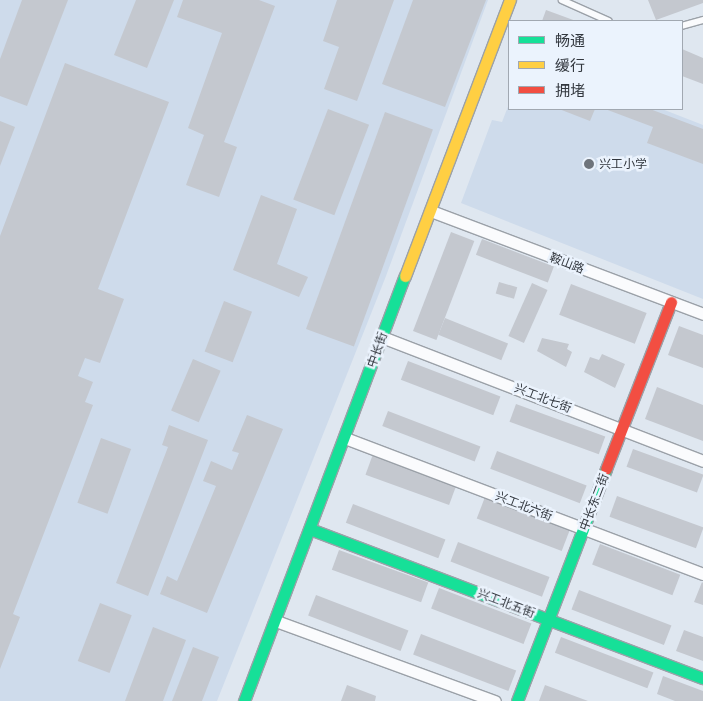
<!DOCTYPE html>
<meta charset="utf-8">
<style>
body{margin:0}
#map{position:relative;width:703px;height:701px;overflow:hidden;background:#dfe7f0;font-family:Lato,"Noto Sans SC",sans-serif}
div>[style]{position:absolute}
.built>*{inset:0;background:#cedbeb}
.building>*{inset:0;background:#c4c8cf;transform-origin:0 0}
.roads{filter:drop-shadow(1px 0 #9ba1a8) drop-shadow(-1px 0 #9ba1a8) drop-shadow(0 1px #9ba1a8) drop-shadow(0 -1px #9ba1a8)}
.lane>*{height:5.5px;margin:-2.75px;padding:0 2.75px;transform-origin:2.75px;border-radius:2.75px;background:#fafbfd}
.street>*{height:11px;margin:-5.5px;padding:0 5.5px;transform-origin:5.5px;border-radius:5.5px;background:#fafbfd}
.fast>*{height:11px;margin:-5.5px;padding:0 5.5px;transform-origin:5.5px;border-radius:5.5px;background:#16e098}
.slow>*{height:11px;margin:-5.5px;padding:0 5.5px;transform-origin:5.5px;border-radius:5.5px;background:#ffcf43}
.jam>*{height:11px;margin:-5.5px;padding:0 5.5px;transform-origin:5.5px;border-radius:5.5px;background:#f24e42}
.dots>*{width:14px;height:14px;translate:-50% -50%;box-sizing:border-box;border:2px solid #ebf3fd;border-radius:50%}
span{translate:-50% -50%;white-space:nowrap;text-align:center;line-height:1.15;-webkit-text-stroke:5px #ebf3fd;paint-order:stroke}
.poi-label{font-size:12px;color:#32373e}
.left{translate:0 -50%;text-align:left}
.street-label{font-size:12px;color:#32373e}
.legend{position:absolute;left:508px;top:20px;width:175px;height:90px;box-sizing:border-box;background:#ebf3fd;border:1px solid #a1a8b1;margin:0;padding:6px 9px;list-style:none;font-size:15px;color:#32373e}
.legend li{display:flex;align-items:center;gap:10px;height:25px}
.legend b{width:25px;border:1px solid #a1a8b1}
</style>
<div id="map">
<div class="built">
<div style="clip-path:polygon(0 0,488px 0,386px 276px,217px 701px,0 701px)"></div>
<div style="clip-path:polygon(509px 104px,509px 109px,662px 109px,703px 125px,703px 299px,461px 203px,492px 120px,502px 122px)"></div>
</div>
<div class="building">
<div style="clip-path:polygon(22px 0,68px 0,27px 106px,0 96px,0 59px)"></div>
<div style="clip-path:polygon(136px 0,174px 0,147px 68px,114px 55px)"></div>
<div style="clip-path:polygon(183px 0,259px 0,275px 6px,224px 142px,237px 147px,219px 197px,186px 185px,204px 135px,188px 128px,222px 33px,177px 17px)"></div>
<div style="clip-path:polygon(337px 0,394px 0,357px 101px,324px 89px,339px 47px,323px 41px)"></div>
<div style="clip-path:polygon(413px 0,486px 0,445px 107px,382px 84px)"></div>
<div style="clip-path:polygon(648px 0,703px 0,703px 3px,656px 20px)"></div>
<div style="clip-path:polygon(546px 10px,576px 21px,542px 21px)"></div>
<div style="clip-path:polygon(682px 49px,703px 58px,703px 84px,682px 76px)"></div>
<div style="clip-path:polygon(65px 63px,169px 102px,98px 289px,124px 299px,100px 363px,85px 358px,78px 376px,93px 382px,85px 402px,93px 405px,13px 614px,20px 617px,0 669px,0 236px)"></div>
<div style="left:328px;top:109px;width:44px;height:97px;rotate:21deg"></div>
<div style="clip-path:polygon(559px 109px,595px 109px,590px 121px)"></div>
<div style="clip-path:polygon(605px 109px,650px 109px,703px 129px,703px 164px,647px 143px,653px 127px)"></div>
<div style="left:385px;top:112px;width:51px;height:231px;rotate:20deg"></div>
<div style="clip-path:polygon(0 121px,15px 127px,0 166px)"></div>
<div style="clip-path:polygon(261px 195px,297px 209px,277px 264px,308px 277px,299px 297px,233px 270px)"></div>
<div style="left:451px;top:232px;width:25px;height:106px;rotate:21deg"></div>
<div style="left:482px;top:239px;width:77px;height:17px;rotate:21deg"></div>
<div style="left:499px;top:282px;width:19px;height:12px;rotate:16deg"></div>
<div style="left:532px;top:283px;width:17px;height:58px;rotate:24deg"></div>
<div style="left:571px;top:284px;width:81px;height:33px;rotate:21deg"></div>
<div style="left:224px;top:301px;width:30px;height:54px;rotate:21deg"></div>
<div style="left:445px;top:318px;width:68px;height:18px;rotate:22deg"></div>
<div style="clip-path:polygon(679px 326px,703px 335px,703px 368px,668px 355px)"></div>
<div style="clip-path:polygon(542px 338px,569px 344px,567px 349px,572px 352px,566px 367px,537px 351px)"></div>
<div style="clip-path:polygon(602px 354px,625px 364px,615px 388px,584px 372px,590px 357px,599px 360px)"></div>
<div style="left:193px;top:359px;width:30px;height:56px;rotate:23deg"></div>
<div style="left:408px;top:361px;width:99px;height:20px;rotate:21deg"></div>
<div style="clip-path:polygon(657px 387px,703px 405px,703px 441px,645px 419px)"></div>
<div style="left:516px;top:404px;width:95px;height:19px;rotate:20deg"></div>
<div style="left:388px;top:411px;width:99px;height:16px;rotate:21deg"></div>
<div style="clip-path:polygon(247px 415px,283px 429px,207px 613px,160px 594px,167px 576px,177px 581px,216px 486px,203px 481px,211px 461px,232px 470px,239px 453px,232px 451px)"></div>
<div style="clip-path:polygon(169px 425px,208px 440px,148px 596px,116px 583px,168px 447px,162px 445px)"></div>
<div style="left:101px;top:438px;width:32px;height:69px;rotate:20deg"></div>
<div style="left:633px;top:449px;width:75px;height:19px;rotate:20deg"></div>
<div style="left:497px;top:451px;width:96px;height:19px;rotate:21deg"></div>
<div style="left:373px;top:454px;width:89px;height:22px;rotate:20deg"></div>
<div style="left:617px;top:496px;width:92px;height:22px;rotate:20deg"></div>
<div style="left:485px;top:497px;width:91px;height:23px;rotate:21deg"></div>
<div style="left:353px;top:504px;width:99px;height:20px;rotate:21deg"></div>
<div style="left:458px;top:542px;width:98px;height:21px;rotate:21deg"></div>
<div style="left:600px;top:544px;width:86px;height:22px;rotate:21deg"></div>
<div style="left:339px;top:550px;width:95px;height:21px;rotate:20deg"></div>
<div style="clip-path:polygon(702px 582px,703px 583px,703px 605px,694px 602px)"></div>
<div style="left:439px;top:588px;width:99px;height:22px;rotate:21deg"></div>
<div style="left:579px;top:590px;width:99px;height:21px;rotate:21deg"></div>
<div style="left:316px;top:595px;width:99px;height:22px;rotate:21deg"></div>
<div style="left:100px;top:603px;width:34px;height:62px;rotate:21deg"></div>
<div style="clip-path:polygon(153px 627px,186px 640px,163px 701px,125px 701px)"></div>
<div style="clip-path:polygon(684px 630px,703px 637px,703px 661px,676px 651px)"></div>
<div style="left:421px;top:634px;width:102px;height:22px;rotate:21deg"></div>
<div style="left:561px;top:637px;width:99px;height:17px;rotate:21deg"></div>
<div style="clip-path:polygon(193px 647px,219px 657px,202px 701px,172px 701px)"></div>
<div style="clip-path:polygon(663px 676px,703px 691px,703px 701px,675px 701px,657px 694px)"></div>
<div style="clip-path:polygon(347px 685px,376px 696px,375px 701px,341px 701px)"></div>
<div style="clip-path:polygon(545px 685px,588px 701px,539px 701px)"></div>
</div>
<div class="roads">
<div class="lane">
<div style="left:562px;top:0;width:51px;rotate:24.1deg"></div>
<div style="left:682px;top:26px;width:22px;rotate:-16deg"></div>
</div>
<div class="street">
<div style="left:431px;top:211px;width:291px;rotate:20.7deg"></div>
<div style="left:382px;top:337px;width:344px;rotate:21.1deg"></div>
<div style="left:345px;top:438px;width:383px;rotate:20.8deg"></div>
<div style="left:276px;top:621px;width:233px;rotate:20.1deg"></div>
</div>
<div class="fast">
<div style="left:310px;top:529px;width:420px;rotate:20.8deg"></div>
<div style="left:244px;top:701px;width:454px;rotate:-69.3deg"></div>
<div style="left:517px;top:701px;width:248px;rotate:-69deg"></div>
</div>
<div class="slow">
<div style="left:405px;top:276px;width:295px;rotate:-69.2deg"></div>
</div>
<div class="jam">
<div style="left:606px;top:469px;width:179px;rotate:-68.7deg"></div>
</div>
</div>
<div class="dots">
<div style="left:589px;top:164px;background:#6f757c"></div>
</div>
<div class="poi-label">
<span class="left" style="left:599px;top:164px">兴工小学</span>
</div>
<div class="street-label">
<span style="left:567px;top:263px;rotate:21deg">鞍山路</span>
<span style="left:377px;top:350px;rotate:-70deg">中长街</span>
<span style="left:543px;top:398px;rotate:21deg">兴工北七街</span>
<span style="left:594px;top:502px;rotate:-69deg">中长东二街</span>
<span style="left:524px;top:506px;rotate:21deg">兴工北六街</span>
<span style="left:506px;top:603px;rotate:21deg">兴工北五街</span>
</div>
<ul class="legend">
<li><b style="height:6px;background:#16e098"></b>畅通</li>
<li><b style="height:6px;background:#ffcf43"></b>缓行</li>
<li><b style="height:6px;background:#f24e42"></b>拥堵</li>
</ul>
</div>
